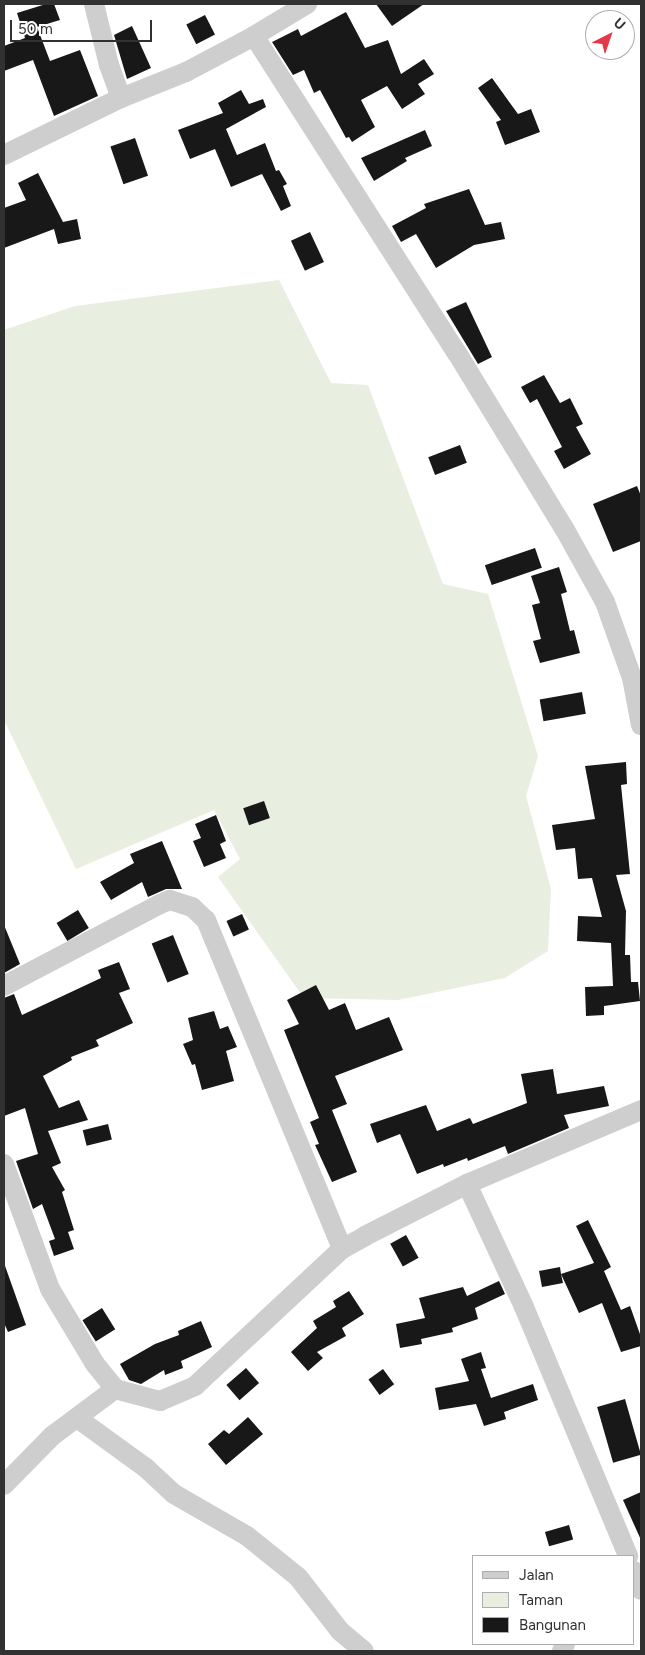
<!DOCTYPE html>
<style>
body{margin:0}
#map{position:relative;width:645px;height:1655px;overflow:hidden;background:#fff;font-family:Figtree,sans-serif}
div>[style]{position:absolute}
.green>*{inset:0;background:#e8eee0}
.building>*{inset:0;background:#181818;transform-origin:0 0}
.minor>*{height:20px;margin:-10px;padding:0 10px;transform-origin:10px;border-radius:10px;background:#cecece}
span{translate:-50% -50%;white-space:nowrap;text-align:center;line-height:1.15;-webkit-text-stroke:5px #fff;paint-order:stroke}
.frame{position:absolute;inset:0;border:5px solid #313131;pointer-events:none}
.legend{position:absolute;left:472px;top:1555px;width:162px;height:90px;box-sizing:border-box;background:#fff;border:1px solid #adadad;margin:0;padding:6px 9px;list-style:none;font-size:15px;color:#313131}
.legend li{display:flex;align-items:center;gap:10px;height:25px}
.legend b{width:25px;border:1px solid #adadad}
.north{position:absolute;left:585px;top:10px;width:50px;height:50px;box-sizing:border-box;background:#fff;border:1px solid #adadad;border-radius:50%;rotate:41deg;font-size:14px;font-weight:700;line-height:20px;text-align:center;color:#313131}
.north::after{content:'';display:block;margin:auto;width:18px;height:22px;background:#e33948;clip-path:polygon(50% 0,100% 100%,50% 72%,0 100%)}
.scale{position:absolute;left:10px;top:20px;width:142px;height:22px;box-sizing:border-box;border:2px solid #313131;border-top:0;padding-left:6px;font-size:15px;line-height:18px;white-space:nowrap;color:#313131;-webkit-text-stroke:4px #fff;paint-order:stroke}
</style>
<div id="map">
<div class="green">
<div style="clip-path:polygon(279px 280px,331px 383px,368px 385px,443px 584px,488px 594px,538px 756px,526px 796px,551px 889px,548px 951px,505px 978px,398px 1000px,304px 998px,218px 877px,240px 859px,214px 810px,76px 869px,4px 720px,4px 330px,75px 306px)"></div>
</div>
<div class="building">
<div style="clip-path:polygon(46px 4px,54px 4px,60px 20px,37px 27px,50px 61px,80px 50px,98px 96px,54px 116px,33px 60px,4px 71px,4px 46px,25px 38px,17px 13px)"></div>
<div style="clip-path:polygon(376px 4px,424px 4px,392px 26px)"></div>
<div style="clip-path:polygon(346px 12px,365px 48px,388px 40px,401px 74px,424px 59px,434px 74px,418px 84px,425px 94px,402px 109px,387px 86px,361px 100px,375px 127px,352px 142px,349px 137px,346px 138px,320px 90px,314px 93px,304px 70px,293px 75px,272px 42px,298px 29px,301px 36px)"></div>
<div style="left:205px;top:15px;width:22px;height:21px;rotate:63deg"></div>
<div style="clip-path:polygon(132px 26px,151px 68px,127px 79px,114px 35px)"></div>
<div style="clip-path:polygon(492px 78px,518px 114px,531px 109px,540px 132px,505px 145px,496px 122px,501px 120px,478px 88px)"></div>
<div style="clip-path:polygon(241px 90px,249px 104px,263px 99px,266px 107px,226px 129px,237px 155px,265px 143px,276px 171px,279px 170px,287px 184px,283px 186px,291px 206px,281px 211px,262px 174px,231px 187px,215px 149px,190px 159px,178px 130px,223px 113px,218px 103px)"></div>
<div style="clip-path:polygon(425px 130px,432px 146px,405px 158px,407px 161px,374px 181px,361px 158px)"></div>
<div style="left:135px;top:138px;width:40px;height:26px;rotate:71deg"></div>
<div style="clip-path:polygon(38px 173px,63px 222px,77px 219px,81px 239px,58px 244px,54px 229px,4px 248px,4px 208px,26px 200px,18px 183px)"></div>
<div style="clip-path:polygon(469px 189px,485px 225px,501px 222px,505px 239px,474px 245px,436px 268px,416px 234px,401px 242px,392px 226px,426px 208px,424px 204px)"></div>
<div style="left:310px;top:232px;width:33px;height:21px;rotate:65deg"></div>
<div style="clip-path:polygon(466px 302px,492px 357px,478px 364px,446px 311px)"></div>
<div style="clip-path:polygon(544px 375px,560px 403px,570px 398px,583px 424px,576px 427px,591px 454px,564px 469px,554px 451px,562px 447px,537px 399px,530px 403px,521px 387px)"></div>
<div style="left:460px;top:445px;width:19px;height:34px;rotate:69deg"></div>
<div style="clip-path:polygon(637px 486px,641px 496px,641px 541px,613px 552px,593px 504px)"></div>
<div style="left:535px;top:548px;width:21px;height:53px;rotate:71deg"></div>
<div style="clip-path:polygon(559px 567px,567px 592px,561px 594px,570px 631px,574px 630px,580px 653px,540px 663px,533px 641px,541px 639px,532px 605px,540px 603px,531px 576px)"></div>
<div style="left:582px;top:692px;width:22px;height:43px;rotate:80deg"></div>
<div style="clip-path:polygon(626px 762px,627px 784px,621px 785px,630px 874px,616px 875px,626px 911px,625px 955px,630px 955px,631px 982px,638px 982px,640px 1001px,604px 1006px,604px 1015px,586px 1016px,585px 987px,613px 986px,611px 943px,577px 941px,578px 916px,602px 917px,592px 878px,578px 879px,575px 848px,556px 850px,552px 825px,595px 819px,585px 766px)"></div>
<div style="left:264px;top:801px;width:18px;height:22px;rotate:71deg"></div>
<div style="clip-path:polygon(216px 815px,226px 841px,220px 844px,226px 858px,204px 867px,193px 841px,201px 838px,195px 824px)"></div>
<div style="clip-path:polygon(162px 841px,182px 889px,166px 889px,148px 897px,142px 882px,111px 900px,100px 882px,134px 863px,130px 854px)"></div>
<div style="left:78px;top:910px;width:21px;height:25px;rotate:59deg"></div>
<div style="left:242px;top:914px;width:17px;height:17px;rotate:66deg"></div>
<div style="clip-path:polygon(4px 925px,20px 964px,4px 973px)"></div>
<div style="left:173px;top:935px;width:42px;height:23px;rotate:68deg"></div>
<div style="clip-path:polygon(119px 962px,130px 989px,119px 993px,133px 1023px,96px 1040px,99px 1046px,71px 1057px,72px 1060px,43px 1076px,59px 1108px,79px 1100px,88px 1120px,48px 1131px,61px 1163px,52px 1167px,65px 1190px,62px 1192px,74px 1230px,68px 1232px,74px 1249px,54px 1256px,49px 1241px,55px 1239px,42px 1204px,33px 1209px,16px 1161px,38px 1154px,25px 1108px,4px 1116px,4px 998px,14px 994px,22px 1015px,101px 978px,98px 970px)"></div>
<div style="clip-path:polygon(316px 985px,329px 1010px,345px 1003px,356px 1030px,389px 1017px,403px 1050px,335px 1076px,347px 1104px,332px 1110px,357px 1172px,332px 1182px,315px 1145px,319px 1144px,310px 1122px,319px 1118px,284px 1030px,299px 1024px,287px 1000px)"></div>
<div style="clip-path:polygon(214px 1011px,220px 1029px,228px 1026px,237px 1047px,226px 1051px,234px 1081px,202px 1090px,195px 1064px,192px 1065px,183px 1044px,193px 1040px,188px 1018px)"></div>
<div style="clip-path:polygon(553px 1069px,557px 1094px,604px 1086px,609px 1106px,564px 1115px,569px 1128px,508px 1154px,505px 1146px,468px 1161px,467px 1158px,444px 1167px,443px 1164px,417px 1174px,400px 1134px,377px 1143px,370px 1124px,426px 1105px,437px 1131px,470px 1118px,473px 1124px,527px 1103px,521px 1074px)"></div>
<div style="left:108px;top:1124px;width:16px;height:26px;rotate:76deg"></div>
<div style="clip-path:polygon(588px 1220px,611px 1267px,604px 1271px,621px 1310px,630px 1306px,641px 1337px,641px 1346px,621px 1352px,602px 1303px,579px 1313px,561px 1274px,563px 1283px,542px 1287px,539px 1271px,560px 1267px,561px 1274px,594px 1263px,576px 1226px)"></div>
<div style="left:406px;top:1235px;width:26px;height:18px;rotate:61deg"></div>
<div style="clip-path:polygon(4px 1263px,26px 1325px,8px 1332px,4px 1323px)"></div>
<div style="clip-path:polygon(499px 1281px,505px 1294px,475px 1308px,478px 1319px,452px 1328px,453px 1332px,421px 1339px,422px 1344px,400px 1348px,396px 1324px,425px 1318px,419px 1298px,463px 1287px,467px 1296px)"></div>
<div style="clip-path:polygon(349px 1291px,364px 1314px,342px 1328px,346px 1336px,317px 1352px,323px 1358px,308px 1371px,291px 1352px,317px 1328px,313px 1321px,336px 1307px,333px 1301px)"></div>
<div style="left:102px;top:1308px;width:25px;height:23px;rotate:58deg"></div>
<div style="clip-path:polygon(201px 1321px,212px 1347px,181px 1361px,183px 1368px,165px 1375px,164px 1370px,141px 1384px,129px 1380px,120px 1364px,155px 1344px,179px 1335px,178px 1331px)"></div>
<div style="clip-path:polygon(481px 1352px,486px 1368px,481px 1369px,491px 1398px,533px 1384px,538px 1400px,504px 1412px,506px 1419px,484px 1426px,476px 1404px,439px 1410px,435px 1388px,469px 1381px,461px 1359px)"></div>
<div style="left:246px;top:1368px;width:20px;height:26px;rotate:49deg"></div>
<div style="left:383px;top:1369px;width:19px;height:18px;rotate:54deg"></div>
<div style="left:625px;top:1399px;width:58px;height:29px;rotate:74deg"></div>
<div style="clip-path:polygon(248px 1417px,263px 1434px,226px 1465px,208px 1444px,224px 1430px,229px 1434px)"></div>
<div style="clip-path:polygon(641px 1492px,641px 1540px,623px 1500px)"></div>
<div style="left:569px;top:1525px;width:15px;height:25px;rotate:74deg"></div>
</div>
<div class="minor">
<div style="left:94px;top:4px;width:63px;rotate:76.2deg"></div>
<div style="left:109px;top:65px;width:35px;rotate:70deg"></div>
<div style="left:254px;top:36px;width:376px;rotate:57.4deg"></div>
<div style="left:457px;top:353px;width:205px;rotate:58.6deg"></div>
<div style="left:564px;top:528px;width:85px;rotate:61deg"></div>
<div style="left:605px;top:602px;width:81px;rotate:70.4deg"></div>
<div style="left:632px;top:678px;width:48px;rotate:79.2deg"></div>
<div style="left:4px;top:155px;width:130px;rotate:-26deg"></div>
<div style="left:121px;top:98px;width:70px;rotate:-21.8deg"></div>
<div style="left:186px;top:72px;width:77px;rotate:-27.9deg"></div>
<div style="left:254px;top:36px;width:62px;rotate:-31.1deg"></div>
<div style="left:4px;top:986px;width:176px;rotate:-27.7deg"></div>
<div style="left:160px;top:904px;width:11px;rotate:-22deg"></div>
<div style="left:170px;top:900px;width:23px;rotate:18deg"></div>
<div style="left:192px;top:907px;width:19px;rotate:43deg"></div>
<div style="left:206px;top:920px;width:356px;rotate:67.5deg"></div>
<div style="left:4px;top:1164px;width:133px;rotate:69.8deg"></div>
<div style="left:50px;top:1289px;width:87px;rotate:59deg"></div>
<div style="left:95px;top:1364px;width:32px;rotate:51deg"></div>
<div style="left:467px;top:1184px;width:136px;rotate:65.1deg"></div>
<div style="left:524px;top:1307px;width:270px;rotate:67.3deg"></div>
<div style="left:77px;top:1418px;width:85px;rotate:35.9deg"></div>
<div style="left:146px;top:1468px;width:38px;rotate:43deg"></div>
<div style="left:174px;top:1494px;width:84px;rotate:29.9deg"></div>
<div style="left:247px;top:1536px;width:65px;rotate:38.8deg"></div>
<div style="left:298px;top:1577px;width:68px;rotate:52.1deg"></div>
<div style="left:340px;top:1631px;width:31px;rotate:40deg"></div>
<div style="left:4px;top:1485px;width:69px;rotate:-45.6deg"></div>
<div style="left:52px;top:1436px;width:79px;rotate:-36.7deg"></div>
<div style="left:115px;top:1389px;width:47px;rotate:14.9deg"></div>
<div style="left:160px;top:1401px;width:38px;rotate:-23deg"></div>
<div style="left:195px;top:1386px;width:201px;rotate:-43deg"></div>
<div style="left:342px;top:1249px;width:26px;rotate:-29deg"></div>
<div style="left:365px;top:1236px;width:114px;rotate:-27deg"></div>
<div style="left:467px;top:1184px;width:189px;rotate:-23deg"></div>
<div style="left:634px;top:1571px;width:20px;rotate:70deg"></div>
<div style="left:562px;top:1651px;width:8px;rotate:-67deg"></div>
</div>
<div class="frame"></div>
<ul class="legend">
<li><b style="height:6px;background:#cecece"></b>Jalan</li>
<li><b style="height:14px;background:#e8eee0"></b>Taman</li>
<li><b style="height:14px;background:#181818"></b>Bangunan</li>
</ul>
<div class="north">U</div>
<div class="scale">50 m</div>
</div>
